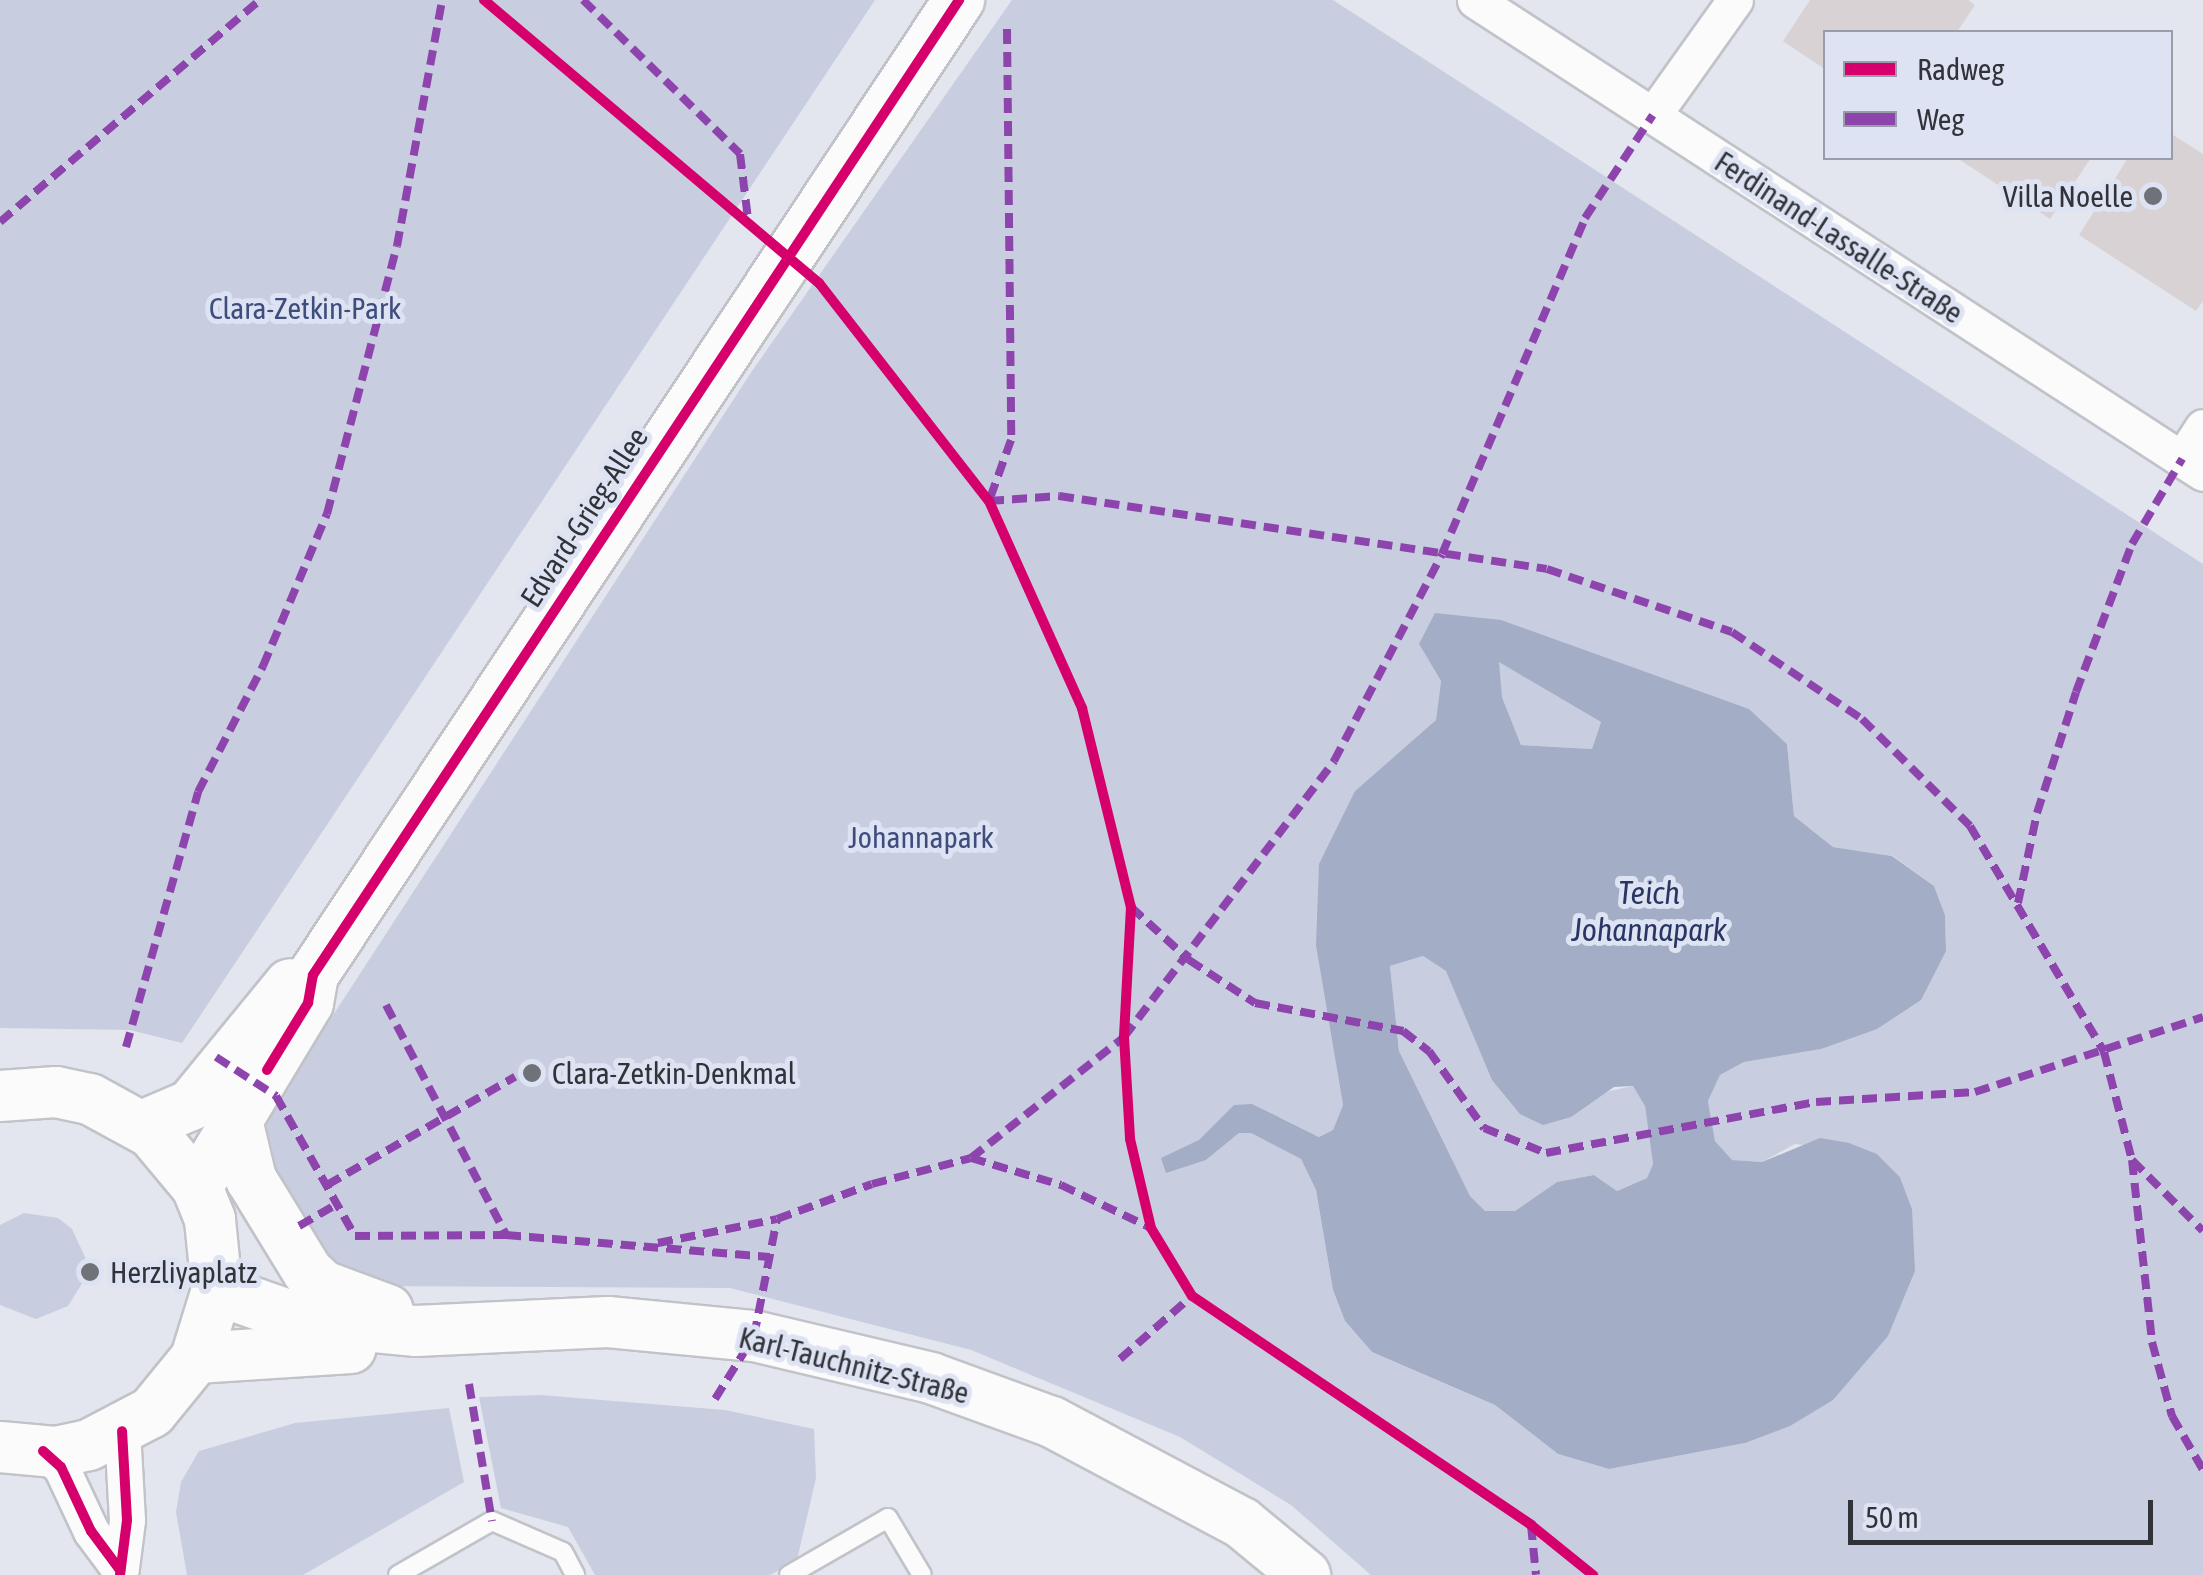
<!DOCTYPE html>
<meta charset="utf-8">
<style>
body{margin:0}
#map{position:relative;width:2203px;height:1575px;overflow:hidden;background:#e3e6ee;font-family:"Asap Condensed",sans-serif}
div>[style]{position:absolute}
.green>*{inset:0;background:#c8cee0}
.water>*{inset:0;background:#a3adc6}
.building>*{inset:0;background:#d9d2d4}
.roads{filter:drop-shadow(2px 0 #c1c3c9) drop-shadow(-2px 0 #c1c3c9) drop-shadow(0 2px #c1c3c9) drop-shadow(0 -2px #c1c3c9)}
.lane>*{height:18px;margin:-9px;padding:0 9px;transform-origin:9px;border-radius:9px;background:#fbfbfc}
.street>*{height:35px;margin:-17.5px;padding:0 17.5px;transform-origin:17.5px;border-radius:17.5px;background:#fbfbfc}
.secondary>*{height:50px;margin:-25px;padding:0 25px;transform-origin:25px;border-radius:25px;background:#fbfbfc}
.quiet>*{height:8px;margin-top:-4px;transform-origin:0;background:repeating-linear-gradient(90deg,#8e44ad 0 15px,transparent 0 23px)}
.cycleway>*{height:10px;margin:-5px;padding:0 5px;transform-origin:5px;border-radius:5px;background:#d6006c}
.dots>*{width:28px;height:28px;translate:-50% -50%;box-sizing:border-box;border:5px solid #dee3f3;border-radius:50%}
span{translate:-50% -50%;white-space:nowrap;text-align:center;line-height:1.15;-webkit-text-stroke:10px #dee3f3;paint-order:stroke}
.poi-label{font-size:30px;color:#313339}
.right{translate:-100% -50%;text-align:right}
.left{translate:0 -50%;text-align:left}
.street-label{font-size:30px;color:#313339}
.park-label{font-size:30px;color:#3f4d7d}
.water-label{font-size:32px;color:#293664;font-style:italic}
.legend{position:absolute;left:1823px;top:30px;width:350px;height:130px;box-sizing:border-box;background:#dee3f3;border:2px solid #999da9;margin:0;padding:12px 18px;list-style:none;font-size:30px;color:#313339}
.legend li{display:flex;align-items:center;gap:20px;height:50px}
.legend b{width:50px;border:2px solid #999da9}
.scale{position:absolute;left:1848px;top:1500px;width:305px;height:45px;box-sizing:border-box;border:5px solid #313339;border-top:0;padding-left:12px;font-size:30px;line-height:35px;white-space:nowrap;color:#313339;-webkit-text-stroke:8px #dee3f3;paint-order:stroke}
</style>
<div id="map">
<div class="green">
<div style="clip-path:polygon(0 0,875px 0,182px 1043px,130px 1030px,0 1028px)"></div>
<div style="clip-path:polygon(evenodd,1012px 0,1333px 0,2203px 564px,2203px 1575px,1371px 1575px,1291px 1505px,1180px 1437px,971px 1350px,730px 1288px,378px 1286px,346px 1276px,316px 1248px,269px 1169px,267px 1124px,287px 1086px,752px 371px,1012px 0,1419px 644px,1749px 709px,1787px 744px,1794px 816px,1833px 847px,1893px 856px,1934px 886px,1945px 915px,1946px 951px,1821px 1049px,1744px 1062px,1720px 1075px,1708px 1101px,1715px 1141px,1731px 1160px,1762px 1162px,1795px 1144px,1877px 1154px,1900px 1177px,1912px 1209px,1745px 1443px,1609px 1469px,1558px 1454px,1495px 1405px,1372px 1352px,1345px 1321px,1333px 1290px,1316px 1190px,1301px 1159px,1251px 1133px,1239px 1133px,1206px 1160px,1162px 1158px,1279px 1117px,1319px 1137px,1333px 1130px,1343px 1105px,1316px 946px,1355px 791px,1436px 720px,1441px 681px,1419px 644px)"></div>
<div style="clip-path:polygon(1498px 661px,1601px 722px,1592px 749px,1521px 745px,1502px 697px)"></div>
<div style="clip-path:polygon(1423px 956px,1446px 971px,1461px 1002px,1571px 1117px,1600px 1093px,1633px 1086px,1645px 1105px,1653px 1164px,1647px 1178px,1617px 1191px,1594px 1175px,1557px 1182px,1515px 1211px,1485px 1212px,1470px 1196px,1399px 1051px,1390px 966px)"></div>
<div style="clip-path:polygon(24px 1213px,58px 1218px,72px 1229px,86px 1259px,86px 1277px,68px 1306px,36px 1319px,0 1305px,0 1225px)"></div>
<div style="clip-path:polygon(540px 1395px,725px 1410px,814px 1429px,816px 1478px,797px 1560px,770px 1575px,595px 1575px,568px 1527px,501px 1508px,479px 1397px)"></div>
<div style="clip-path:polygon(449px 1408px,464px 1482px,303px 1575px,187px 1575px,176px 1512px,181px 1482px,199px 1451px,295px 1423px)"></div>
</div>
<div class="water">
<div style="clip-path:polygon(evenodd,1435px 613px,1501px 620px,1749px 709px,1787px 744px,1794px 816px,1833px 847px,1892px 856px,1934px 886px,1945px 915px,1946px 951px,1921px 1000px,1877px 1029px,1821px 1049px,1744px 1062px,1720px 1075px,1708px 1101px,1715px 1141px,1732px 1160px,1762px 1162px,1820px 1138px,1849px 1143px,1877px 1154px,1900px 1177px,1912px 1209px,1915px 1271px,1888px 1336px,1833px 1400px,1790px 1426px,1745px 1443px,1609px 1469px,1558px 1454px,1495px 1405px,1372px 1352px,1345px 1321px,1333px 1290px,1316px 1190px,1301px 1159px,1251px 1133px,1239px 1133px,1206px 1160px,1166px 1173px,1161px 1158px,1199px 1140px,1234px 1105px,1252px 1104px,1319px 1137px,1333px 1130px,1343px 1105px,1316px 946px,1319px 864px,1355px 791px,1436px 720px,1441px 681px,1419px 644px,1435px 613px,1499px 662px,1601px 722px,1592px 749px,1521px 745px,1502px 697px,1499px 662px,1435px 613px,1423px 956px,1446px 971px,1492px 1080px,1520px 1114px,1543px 1125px,1571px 1117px,1614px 1087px,1633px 1086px,1645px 1106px,1653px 1164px,1647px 1178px,1617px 1191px,1594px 1175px,1557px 1182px,1515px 1211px,1485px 1211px,1470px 1196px,1399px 1051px,1390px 966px,1423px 956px)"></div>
</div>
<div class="building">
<div style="clip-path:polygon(1810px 0,1968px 0,1975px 5px,1957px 32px,1826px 32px,1826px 70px,1783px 41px)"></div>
<div style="clip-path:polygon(2170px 133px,2203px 154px,2203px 301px,2196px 311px,2079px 235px,2128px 158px,2170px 158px)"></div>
<div style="clip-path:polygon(1957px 158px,2091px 158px,2050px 219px)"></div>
</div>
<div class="roads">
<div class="lane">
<div style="left:398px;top:1575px;width:108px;rotate:-29.9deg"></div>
<div style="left:492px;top:1521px;width:77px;rotate:23.6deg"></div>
<div style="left:563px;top:1552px;width:26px;rotate:62deg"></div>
<div style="left:789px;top:1575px;width:114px;rotate:-29.9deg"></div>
<div style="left:888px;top:1518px;width:66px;rotate:59.2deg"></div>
</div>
<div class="street">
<div style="left:1475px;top:0;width:868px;rotate:33.01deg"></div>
<div style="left:1653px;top:115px;width:141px;rotate:-54.5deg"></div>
<div style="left:2182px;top:459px;width:38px;rotate:-57deg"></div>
<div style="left:43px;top:1451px;width:24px;rotate:42deg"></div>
<div style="left:61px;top:1467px;width:71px;rotate:64.9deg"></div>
<div style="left:91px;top:1531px;width:49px;rotate:53.4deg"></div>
<div style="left:120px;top:1575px;width:55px;rotate:-82.7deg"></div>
<div style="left:127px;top:1520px;width:89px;rotate:-93.2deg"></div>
</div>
<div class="secondary">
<div style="left:0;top:1096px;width:56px;rotate:-4.1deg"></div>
<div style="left:56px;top:1092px;width:35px;rotate:12deg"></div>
<div style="left:90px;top:1099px;width:71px;rotate:28.7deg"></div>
<div style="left:152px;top:1133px;width:70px;rotate:50.2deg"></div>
<div style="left:197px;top:1187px;width:35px;rotate:68deg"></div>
<div style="left:210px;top:1220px;width:70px;rotate:84.3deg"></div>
<div style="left:217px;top:1290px;width:71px;rotate:107.2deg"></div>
<div style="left:196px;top:1358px;width:70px;rotate:129.2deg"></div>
<div style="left:152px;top:1412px;width:71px;rotate:152.4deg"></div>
<div style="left:89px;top:1445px;width:35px;rotate:168deg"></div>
<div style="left:55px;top:1452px;width:55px;rotate:-174.8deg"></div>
<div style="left:237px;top:1120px;width:61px;rotate:76.7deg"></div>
<div style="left:251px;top:1179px;width:109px;rotate:58.5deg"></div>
<div style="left:308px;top:1272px;width:21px;rotate:43deg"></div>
<div style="left:323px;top:1286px;width:69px;rotate:20.3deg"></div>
<div style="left:142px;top:1126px;width:53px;rotate:-23.2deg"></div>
<div style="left:191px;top:1105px;width:156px;rotate:-50.7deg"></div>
<div style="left:197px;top:1187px;width:215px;rotate:-58.9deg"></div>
<div style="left:308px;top:1003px;width:28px;rotate:-80deg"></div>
<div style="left:313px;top:975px;width:1170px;rotate:-56.47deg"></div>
<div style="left:217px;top:1290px;width:90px;rotate:19.4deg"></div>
<div style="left:302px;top:1320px;width:115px;rotate:5.5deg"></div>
<div style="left:416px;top:1331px;width:192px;rotate:-2.7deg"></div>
<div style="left:608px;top:1322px;width:147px;rotate:5.5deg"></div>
<div style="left:754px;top:1336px;width:182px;rotate:13.3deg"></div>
<div style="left:931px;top:1378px;width:129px;rotate:20deg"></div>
<div style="left:1052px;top:1422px;width:215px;rotate:28deg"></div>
<div style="left:1242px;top:1523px;width:82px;rotate:39.5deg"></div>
<div style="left:196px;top:1358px;width:155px;rotate:-3.7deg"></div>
</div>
</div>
<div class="quiet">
<div style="left:583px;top:0;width:220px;rotate:44.4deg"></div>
<div style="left:740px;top:154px;width:65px;rotate:83deg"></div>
<div style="left:1007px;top:29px;width:411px;rotate:89.4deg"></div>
<div style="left:1011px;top:440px;width:65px;rotate:109.8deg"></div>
<div style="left:989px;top:501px;width:70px;rotate:-4.1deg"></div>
<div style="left:1059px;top:496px;width:493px;rotate:8.5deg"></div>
<div style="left:1547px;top:569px;width:195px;rotate:18.8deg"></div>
<div style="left:1732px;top:632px;width:156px;rotate:33.8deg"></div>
<div style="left:1862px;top:719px;width:152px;rotate:44.7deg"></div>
<div style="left:1970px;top:826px;width:263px;rotate:59.3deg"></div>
<div style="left:2104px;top:1052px;width:112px;rotate:75.5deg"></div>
<div style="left:2132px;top:1160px;width:100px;rotate:45deg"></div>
<div style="left:0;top:222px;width:342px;rotate:-40.5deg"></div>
<div style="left:2018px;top:903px;width:92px;rotate:-78.1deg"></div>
<div style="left:2037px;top:813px;width:127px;rotate:-72.1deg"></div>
<div style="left:2076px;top:692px;width:158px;rotate:-69.3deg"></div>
<div style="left:2132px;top:544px;width:99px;rotate:-59.5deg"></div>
<div style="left:1131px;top:907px;width:79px;rotate:42.4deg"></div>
<div style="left:1189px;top:960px;width:79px;rotate:33.1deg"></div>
<div style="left:1255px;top:1003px;width:151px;rotate:10.7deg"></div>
<div style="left:1403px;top:1031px;width:33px;rotate:38deg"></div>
<div style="left:1429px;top:1051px;width:95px;rotate:54.5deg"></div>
<div style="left:1484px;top:1128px;width:67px;rotate:22deg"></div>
<div style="left:1546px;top:1153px;width:275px;rotate:-10.7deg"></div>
<div style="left:1816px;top:1102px;width:159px;rotate:-3.6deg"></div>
<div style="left:1975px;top:1092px;width:240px;rotate:-18.2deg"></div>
<div style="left:386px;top:1005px;width:259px;rotate:62.4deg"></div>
<div style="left:126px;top:1047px;width:265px;rotate:-74.2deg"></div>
<div style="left:198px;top:792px;width:142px;rotate:-62.7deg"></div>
<div style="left:263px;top:666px;width:165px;rotate:-67.2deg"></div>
<div style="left:327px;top:514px;width:277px;rotate:-75.4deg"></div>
<div style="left:397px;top:246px;width:250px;rotate:-79.6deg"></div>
<div style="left:216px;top:1057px;width:72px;rotate:33deg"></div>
<div style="left:276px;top:1096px;width:161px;rotate:60.6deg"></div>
<div style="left:355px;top:1236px;width:151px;rotate:-0.4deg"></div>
<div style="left:506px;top:1235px;width:264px;rotate:4.8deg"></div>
<div style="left:971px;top:1158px;width:94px;rotate:16.7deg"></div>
<div style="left:1061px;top:1185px;width:100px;rotate:25.5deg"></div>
<div style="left:2132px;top:1160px;width:183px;rotate:83.7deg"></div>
<div style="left:2152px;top:1342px;width:77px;rotate:74.9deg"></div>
<div style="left:2172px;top:1416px;width:62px;rotate:60.1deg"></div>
<div style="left:327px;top:1185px;width:217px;rotate:-29.9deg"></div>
<div style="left:299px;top:1226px;width:44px;rotate:-30.1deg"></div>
<div style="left:658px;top:1243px;width:121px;rotate:-11.4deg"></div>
<div style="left:777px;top:1219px;width:101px;rotate:-20.2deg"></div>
<div style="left:872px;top:1184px;width:102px;rotate:-14.7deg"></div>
<div style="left:971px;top:1158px;width:195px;rotate:-38.3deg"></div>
<div style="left:1124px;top:1037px;width:347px;rotate:-52.7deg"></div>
<div style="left:1334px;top:761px;width:233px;rotate:-62.4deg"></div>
<div style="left:1442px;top:554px;width:365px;rotate:-66.9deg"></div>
<div style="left:1585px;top:218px;width:123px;rotate:-56.6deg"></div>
<div style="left:1120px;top:1359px;width:96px;rotate:-41.2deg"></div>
<div style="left:469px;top:1384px;width:139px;rotate:80.5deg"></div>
<div style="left:715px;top:1399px;width:74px;rotate:-58.2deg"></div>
<div style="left:754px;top:1336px;width:119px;rotate:-78.9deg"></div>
<div style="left:1531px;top:1525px;width:50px;rotate:84.3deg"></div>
</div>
<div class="cycleway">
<div style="left:484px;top:0;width:439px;rotate:40.2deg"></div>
<div style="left:819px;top:283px;width:276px;rotate:52.1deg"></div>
<div style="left:989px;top:501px;width:227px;rotate:65.8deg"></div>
<div style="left:1082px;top:708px;width:205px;rotate:76.2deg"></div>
<div style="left:1131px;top:907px;width:130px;rotate:93.1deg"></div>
<div style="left:1124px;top:1037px;width:102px;rotate:86.6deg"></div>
<div style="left:1130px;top:1139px;width:91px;rotate:76.7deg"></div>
<div style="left:1151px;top:1228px;width:79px;rotate:58.9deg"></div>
<div style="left:1192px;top:1296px;width:409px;rotate:34deg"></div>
<div style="left:1531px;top:1525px;width:80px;rotate:38.9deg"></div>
<div style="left:267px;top:1070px;width:79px;rotate:-58.5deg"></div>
<div style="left:308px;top:1003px;width:28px;rotate:-80deg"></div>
<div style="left:313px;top:975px;width:1170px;rotate:-56.47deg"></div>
<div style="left:43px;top:1451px;width:24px;rotate:42deg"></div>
<div style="left:61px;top:1467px;width:71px;rotate:64.9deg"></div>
<div style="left:91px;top:1531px;width:49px;rotate:53.4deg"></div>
<div style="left:120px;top:1575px;width:55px;rotate:-82.7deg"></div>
<div style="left:127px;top:1520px;width:89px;rotate:-93.2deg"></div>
</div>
<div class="dots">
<div style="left:2153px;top:196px;background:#6f7278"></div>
<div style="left:532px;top:1073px;background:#6f7278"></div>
<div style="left:90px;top:1272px;background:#6f7278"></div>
</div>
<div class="poi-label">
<span class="right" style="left:2133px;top:196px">Villa Noelle</span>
<span class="left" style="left:552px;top:1073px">Clara-Zetkin-Denkmal</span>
<span class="left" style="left:110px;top:1272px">Herzliyaplatz</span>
</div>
<div class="street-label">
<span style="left:1839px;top:237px;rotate:33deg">Ferdinand-Lassalle-Straße</span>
<span style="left:584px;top:517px;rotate:-57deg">Edvard-Grieg-Allee</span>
<span style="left:854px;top:1365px;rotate:14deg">Karl-Tauchnitz-Straße</span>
</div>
<div class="park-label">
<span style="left:305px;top:308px">Clara-Zetkin-Park</span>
<span style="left:921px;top:837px">Johannapark</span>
</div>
<div class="water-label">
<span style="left:1649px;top:912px">Teich<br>Johannapark</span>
</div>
<ul class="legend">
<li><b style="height:12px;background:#d6006c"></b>Radweg</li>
<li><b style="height:12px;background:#8e44ad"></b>Weg</li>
</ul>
<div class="scale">50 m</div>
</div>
